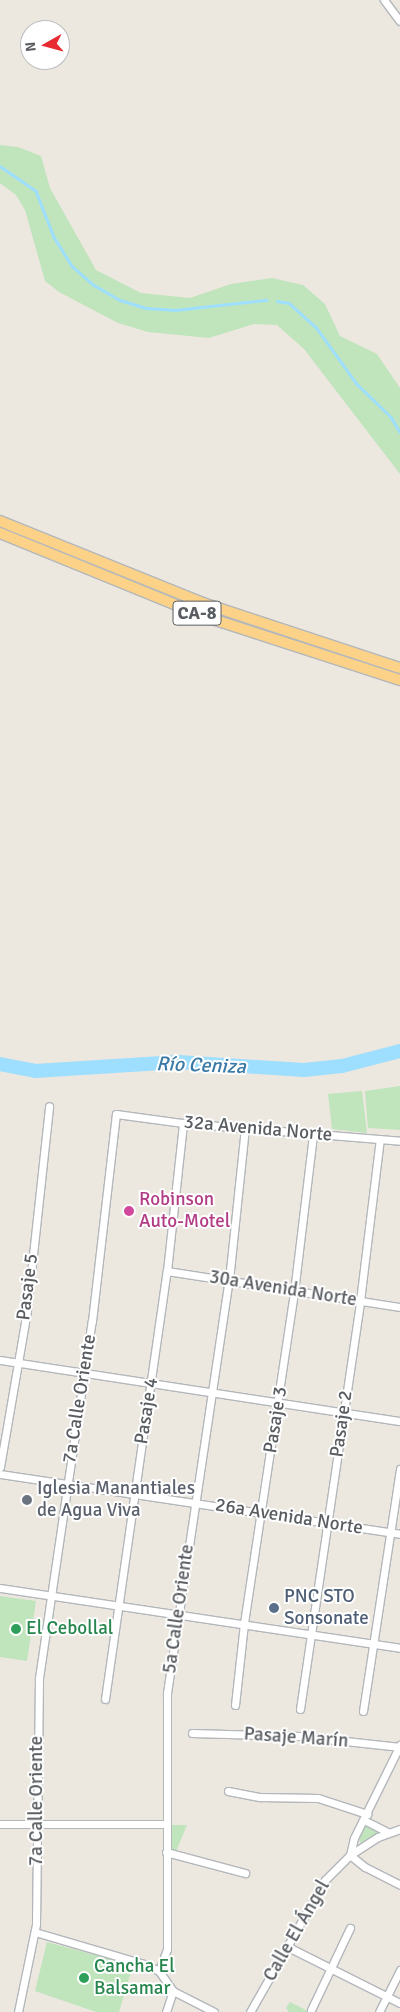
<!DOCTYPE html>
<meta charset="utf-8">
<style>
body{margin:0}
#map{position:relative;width:400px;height:2012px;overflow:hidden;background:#ece8e0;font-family:Signika,sans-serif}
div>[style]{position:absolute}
.green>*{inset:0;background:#c0e4bc}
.stream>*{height:2.5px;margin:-1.25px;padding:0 1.25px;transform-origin:1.25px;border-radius:1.25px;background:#9edefe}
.river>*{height:14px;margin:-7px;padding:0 7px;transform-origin:7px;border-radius:7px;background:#9edefe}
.roads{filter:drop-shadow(1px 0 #b3b7bb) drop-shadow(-1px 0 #b3b7bb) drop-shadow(0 1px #b3b7bb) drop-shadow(0 -1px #b3b7bb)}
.minor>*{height:7px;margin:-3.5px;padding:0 3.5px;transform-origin:3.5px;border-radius:3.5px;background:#fff}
.highway>*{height:10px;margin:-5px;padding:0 5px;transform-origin:5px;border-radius:5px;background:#fbd288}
.dots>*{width:14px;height:14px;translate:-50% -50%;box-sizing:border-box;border:2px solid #fff;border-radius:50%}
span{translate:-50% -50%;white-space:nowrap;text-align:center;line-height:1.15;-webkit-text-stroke:4px #fff;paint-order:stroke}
.shield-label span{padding:1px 4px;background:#fff;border:1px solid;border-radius:4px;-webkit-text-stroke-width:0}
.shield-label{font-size:18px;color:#595d61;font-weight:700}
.street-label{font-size:19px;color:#595d61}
.hotel-label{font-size:19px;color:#b23c85}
.left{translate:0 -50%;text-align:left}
.worship-label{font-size:19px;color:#5b616d}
.service-label{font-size:19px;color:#4e5e75}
.leisure-label{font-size:19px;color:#27864d}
.water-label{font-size:20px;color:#3b7aa6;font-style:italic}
.north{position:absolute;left:20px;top:20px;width:50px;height:50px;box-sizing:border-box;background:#fff;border:1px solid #bdbec0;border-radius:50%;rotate:263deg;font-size:14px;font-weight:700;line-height:20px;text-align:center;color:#595d61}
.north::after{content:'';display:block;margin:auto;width:18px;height:22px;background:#e62b31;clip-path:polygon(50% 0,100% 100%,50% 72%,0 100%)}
</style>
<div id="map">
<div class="green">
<div style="clip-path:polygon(0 145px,18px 147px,41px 156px,50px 188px,96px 270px,141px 293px,190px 298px,231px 284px,272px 278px,303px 285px,325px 304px,340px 336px,377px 354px,400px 388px,400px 474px,304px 349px,277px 325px,254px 324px,209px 338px,148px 332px,118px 323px,59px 292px,45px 281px,25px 210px,16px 195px,0 183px)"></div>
<div style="clip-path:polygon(400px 1086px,400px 1130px,368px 1128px,365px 1091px)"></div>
<div style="clip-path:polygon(362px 1091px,367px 1133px,332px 1129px,328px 1094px)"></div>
<div style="clip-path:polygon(0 1596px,36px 1601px,27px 1661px,0 1657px)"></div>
<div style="clip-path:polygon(366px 1823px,380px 1831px,361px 1843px,359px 1840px)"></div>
<div style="clip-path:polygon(166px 1825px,187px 1825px,175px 1854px,166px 1852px)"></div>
<div style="clip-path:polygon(47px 1942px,133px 1965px,119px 2012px,96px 2012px,35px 1991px)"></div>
<div style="clip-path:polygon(290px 2002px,310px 2012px,289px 2012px,286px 2008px)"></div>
</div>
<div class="stream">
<div style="left:0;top:166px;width:44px;rotate:34.8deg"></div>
<div style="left:36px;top:191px;width:49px;rotate:68.6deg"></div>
<div style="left:54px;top:237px;width:34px;rotate:58deg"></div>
<div style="left:72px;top:266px;width:29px;rotate:41deg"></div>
<div style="left:94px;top:285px;width:30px;rotate:30deg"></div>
<div style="left:120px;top:300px;width:27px;rotate:17deg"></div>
<div style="left:146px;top:308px;width:29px;rotate:4deg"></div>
<div style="left:175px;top:310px;width:92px;rotate:-6.3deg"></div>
<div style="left:277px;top:301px;width:12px;rotate:9deg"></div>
<div style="left:289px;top:303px;width:36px;rotate:42deg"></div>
<div style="left:316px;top:327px;width:70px;rotate:54.3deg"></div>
<div style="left:357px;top:384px;width:47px;rotate:44.1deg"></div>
<div style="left:391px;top:417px;width:17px;rotate:59deg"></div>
</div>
<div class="river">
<div style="left:0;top:1064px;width:36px;rotate:11deg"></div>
<div style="left:35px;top:1071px;width:143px;rotate:-3.6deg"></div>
<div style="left:178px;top:1062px;width:126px;rotate:3.6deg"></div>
<div style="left:304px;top:1070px;width:38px;rotate:-6deg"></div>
<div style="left:342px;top:1066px;width:60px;rotate:-14.5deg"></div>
</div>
<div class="roads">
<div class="minor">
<div style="left:384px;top:0;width:26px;rotate:53deg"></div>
<div style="left:167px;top:1271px;width:236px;rotate:8.8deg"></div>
<div style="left:0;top:1360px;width:405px;rotate:8.7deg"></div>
<div style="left:0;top:1467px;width:159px;rotate:-80.2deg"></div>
<div style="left:27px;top:1310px;width:205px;rotate:-83.8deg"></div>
<div style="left:0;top:1474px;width:404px;rotate:8.5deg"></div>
<div style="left:0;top:1588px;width:404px;rotate:8.5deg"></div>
<div style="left:105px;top:1699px;width:432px;rotate:-81.8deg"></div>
<div style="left:167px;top:1271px;width:149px;rotate:-83.8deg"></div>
<div style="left:235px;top:1705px;width:82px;rotate:-83.7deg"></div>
<div style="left:244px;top:1623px;width:335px;rotate:-81.4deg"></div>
<div style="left:294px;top:1292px;width:159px;rotate:-83.1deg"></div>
<div style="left:300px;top:1709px;width:412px;rotate:-81.6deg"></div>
<div style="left:360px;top:1301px;width:163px;rotate:-83deg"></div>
<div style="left:363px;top:1711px;width:245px;rotate:-81.3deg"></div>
<div style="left:192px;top:1733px;width:107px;rotate:1.6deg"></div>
<div style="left:299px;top:1736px;width:102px;rotate:6.2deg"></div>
<div style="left:228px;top:1791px;width:33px;rotate:11deg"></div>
<div style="left:260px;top:1797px;width:58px;rotate:1deg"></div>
<div style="left:318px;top:1798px;width:52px;rotate:18.1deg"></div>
<div style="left:364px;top:1820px;width:27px;rotate:27deg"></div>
<div style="left:0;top:1824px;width:166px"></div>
<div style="left:166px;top:1852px;width:82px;rotate:14.9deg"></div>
<div style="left:350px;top:1855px;width:17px;rotate:-77deg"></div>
<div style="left:354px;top:1838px;width:104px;rotate:-63.7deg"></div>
<div style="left:350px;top:1855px;width:19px;rotate:39deg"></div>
<div style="left:365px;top:1867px;width:39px;rotate:27deg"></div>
<div style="left:35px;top:1932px;width:114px;rotate:16.4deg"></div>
<div style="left:144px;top:1964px;width:17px;rotate:25deg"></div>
<div style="left:159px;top:1971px;width:24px;rotate:55deg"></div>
<div style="left:173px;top:1991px;width:46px;rotate:27.1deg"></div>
<div style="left:286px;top:1946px;width:127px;rotate:26.6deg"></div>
<div style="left:159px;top:1971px;width:23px;rotate:-70deg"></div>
<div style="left:167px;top:1949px;width:256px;rotate:-90deg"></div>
<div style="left:167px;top:1693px;width:418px;rotate:-81.5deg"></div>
<div style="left:229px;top:1280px;width:153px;rotate:-84deg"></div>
<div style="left:311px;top:2010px;width:91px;rotate:-64.6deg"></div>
<div style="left:18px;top:2012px;width:90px;rotate:-78.4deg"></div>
<div style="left:36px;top:1924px;width:246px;rotate:-89.3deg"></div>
<div style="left:39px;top:1678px;width:361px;rotate:-81.6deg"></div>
<div style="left:92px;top:1321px;width:208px;rotate:-83.4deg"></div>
<div style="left:116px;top:1114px;width:68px;rotate:7.7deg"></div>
<div style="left:183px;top:1123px;width:218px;rotate:4.7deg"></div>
<div style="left:166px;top:2012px;width:22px;rotate:-72deg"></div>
<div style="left:250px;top:2012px;width:152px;rotate:-60.4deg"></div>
<div style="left:325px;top:1880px;width:35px;rotate:-45deg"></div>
<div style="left:350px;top:1855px;width:33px;rotate:-33deg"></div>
<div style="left:378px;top:1837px;width:23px;rotate:-20deg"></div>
<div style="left:379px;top:2012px;width:47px;rotate:-63.4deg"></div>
</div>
<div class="highway">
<div style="left:0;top:521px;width:219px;rotate:22deg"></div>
<div style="left:203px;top:603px;width:207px;rotate:18.3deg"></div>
<div style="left:0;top:533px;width:219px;rotate:22.2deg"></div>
<div style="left:203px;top:616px;width:207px;rotate:18deg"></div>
</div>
</div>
<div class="dots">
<div style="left:129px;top:1211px;background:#d1479c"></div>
<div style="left:27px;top:1500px;background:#6b7280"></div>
<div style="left:274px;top:1608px;background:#5c6f8a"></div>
<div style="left:16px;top:1629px;background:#2e9e5b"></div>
<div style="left:84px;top:1978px;background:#2e9e5b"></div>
</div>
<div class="shield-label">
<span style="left:197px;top:613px">CA-8</span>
</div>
<div class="street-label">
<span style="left:258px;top:1129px;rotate:5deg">32a Avenida Norte</span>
<span style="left:28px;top:1287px;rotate:-83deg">Pasaje 5</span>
<span style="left:283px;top:1289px;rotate:9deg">30a Avenida Norte</span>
<span style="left:80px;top:1399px;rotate:-81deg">7a Calle Oriente</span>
<span style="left:147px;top:1411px;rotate:-81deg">Pasaje 4</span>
<span style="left:276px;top:1420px;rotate:-81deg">Pasaje 3</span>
<span style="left:342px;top:1424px;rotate:-82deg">Pasaje 2</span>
<span style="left:289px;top:1517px;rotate:9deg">26a Avenida Norte</span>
<span style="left:179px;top:1609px;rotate:-82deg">5a Calle Oriente</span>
<span style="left:296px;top:1738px;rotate:4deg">Pasaje Marín</span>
<span style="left:37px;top:1801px;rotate:-90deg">7a Calle Oriente</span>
<span style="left:297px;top:1931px;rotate:-60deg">Calle El Ángel</span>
</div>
<div class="hotel-label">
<span class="left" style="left:139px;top:1211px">Robinson<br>Auto-Motel</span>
</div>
<div class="worship-label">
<span class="left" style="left:37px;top:1500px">Iglesia Manantiales<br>de Agua Viva</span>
</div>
<div class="service-label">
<span class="left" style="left:284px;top:1608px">PNC STO<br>Sonsonate</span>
</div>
<div class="leisure-label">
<span class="left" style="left:26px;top:1629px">El Cebollal</span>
<span class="left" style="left:94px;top:1978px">Cancha El<br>Balsamar</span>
</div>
<div class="water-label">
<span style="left:201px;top:1065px;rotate:2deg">Río Ceniza</span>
</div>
<div class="north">N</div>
</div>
